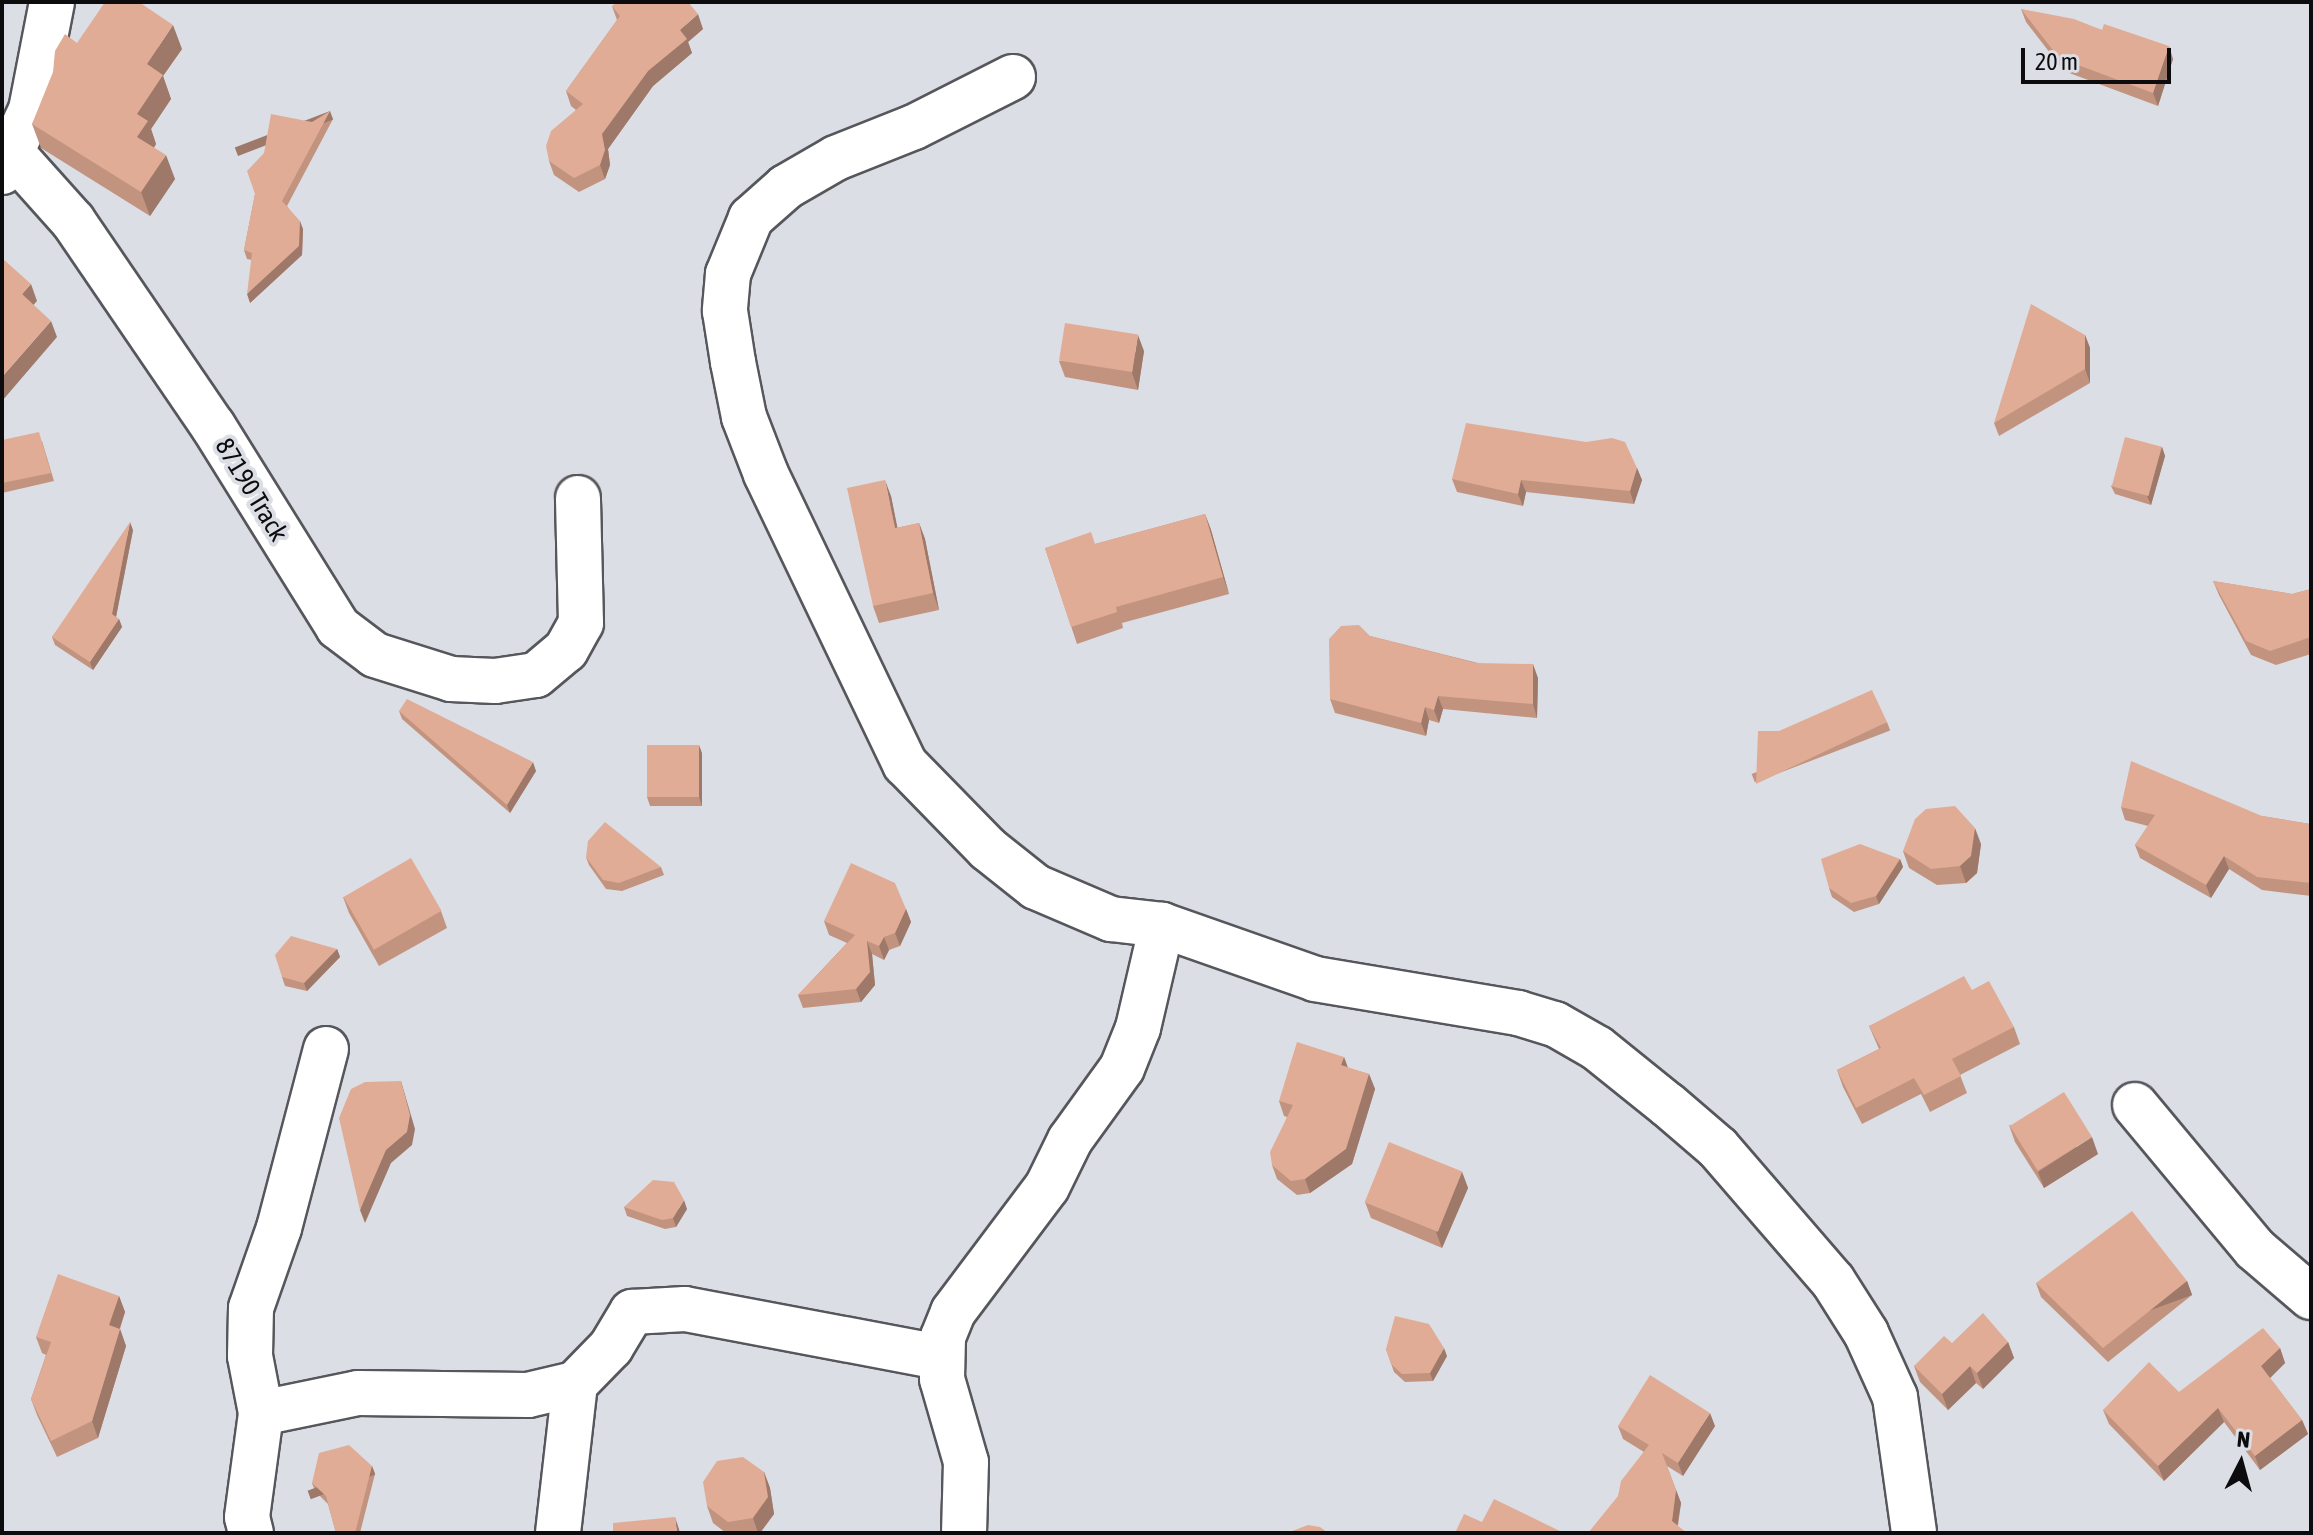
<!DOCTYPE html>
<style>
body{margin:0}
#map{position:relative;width:2313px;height:1535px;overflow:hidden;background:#dcdee5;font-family:"Asap Condensed",sans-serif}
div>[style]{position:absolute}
.roads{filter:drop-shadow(2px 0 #56575c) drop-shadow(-2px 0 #56575c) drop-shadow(0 2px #56575c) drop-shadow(0 -2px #56575c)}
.minor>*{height:44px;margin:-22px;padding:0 22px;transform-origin:22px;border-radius:22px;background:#fff}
.wall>*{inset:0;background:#c29480;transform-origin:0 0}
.shaded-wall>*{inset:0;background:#9e7868;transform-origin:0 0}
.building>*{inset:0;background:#e1ac95;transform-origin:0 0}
span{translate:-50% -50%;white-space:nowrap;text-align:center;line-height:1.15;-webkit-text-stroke:8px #dcdee5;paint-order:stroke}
.street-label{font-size:26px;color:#0c0c0e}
.frame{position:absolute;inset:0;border:4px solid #0c0c0e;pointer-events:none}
.north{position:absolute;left:2201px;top:1423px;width:80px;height:80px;-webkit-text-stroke:6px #dcdee5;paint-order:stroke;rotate:6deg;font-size:22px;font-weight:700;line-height:32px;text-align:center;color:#0c0c0e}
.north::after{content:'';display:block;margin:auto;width:28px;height:36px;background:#0c0c0e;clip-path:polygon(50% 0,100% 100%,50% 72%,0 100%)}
.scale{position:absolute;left:2021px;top:48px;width:150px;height:36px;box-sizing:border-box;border:4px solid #0c0c0e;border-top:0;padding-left:10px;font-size:24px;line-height:28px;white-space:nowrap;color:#0c0c0e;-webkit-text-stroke:6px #dcdee5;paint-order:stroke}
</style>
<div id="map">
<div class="roads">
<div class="minor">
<div style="left:1013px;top:77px;width:111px;rotate:153.2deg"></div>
<div style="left:914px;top:127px;width:84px;rotate:158.3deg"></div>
<div style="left:836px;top:158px;width:58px;rotate:149.9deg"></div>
<div style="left:786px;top:187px;width:47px;rotate:138.5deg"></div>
<div style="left:751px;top:218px;width:61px;rotate:112.3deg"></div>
<div style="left:728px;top:274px;width:37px;rotate:95deg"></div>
<div style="left:725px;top:311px;width:52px;rotate:81.1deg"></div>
<div style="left:733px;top:362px;width:56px;rotate:78.7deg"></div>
<div style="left:744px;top:417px;width:61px;rotate:68.9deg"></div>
<div style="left:766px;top:474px;width:322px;rotate:64.4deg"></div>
<div style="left:905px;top:764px;width:119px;rotate:45.7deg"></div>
<div style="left:988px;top:849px;width:61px;rotate:38.4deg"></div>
<div style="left:1036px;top:887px;width:82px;rotate:23.1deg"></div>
<div style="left:1111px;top:919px;width:51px;rotate:6.7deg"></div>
<div style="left:13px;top:154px;width:90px;rotate:48.2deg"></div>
<div style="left:73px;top:221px;width:248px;rotate:55.7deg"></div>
<div style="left:213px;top:426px;width:237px;rotate:58.1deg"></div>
<div style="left:338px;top:627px;width:46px;rotate:37.1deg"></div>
<div style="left:375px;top:655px;width:80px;rotate:17.5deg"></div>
<div style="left:451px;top:679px;width:44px;rotate:2.6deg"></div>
<div style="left:495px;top:681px;width:41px;rotate:-8.3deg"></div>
<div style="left:536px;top:675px;width:39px;rotate:-40deg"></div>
<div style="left:566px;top:650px;width:31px;rotate:-61deg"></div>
<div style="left:581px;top:623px;width:125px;rotate:-91.4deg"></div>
<div style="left:2px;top:172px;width:68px;rotate:-64.9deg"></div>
<div style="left:31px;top:110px;width:110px;rotate:-79deg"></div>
<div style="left:326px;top:1049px;width:185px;rotate:104.7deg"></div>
<div style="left:279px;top:1228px;width:85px;rotate:109.3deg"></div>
<div style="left:251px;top:1308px;width:48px;rotate:91.2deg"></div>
<div style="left:250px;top:1356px;width:58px;rotate:79.1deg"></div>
<div style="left:261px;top:1413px;width:99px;rotate:-11.7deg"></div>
<div style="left:358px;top:1393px;width:170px;rotate:0.7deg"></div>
<div style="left:528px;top:1395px;width:48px;rotate:-13.2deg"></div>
<div style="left:575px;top:1384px;width:52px;rotate:-45.8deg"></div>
<div style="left:611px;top:1347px;width:41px;rotate:-59deg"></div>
<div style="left:632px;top:1312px;width:53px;rotate:-3.2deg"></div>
<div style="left:685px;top:1309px;width:258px;rotate:10.7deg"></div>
<div style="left:2135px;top:1105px;width:187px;rotate:50.2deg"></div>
<div style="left:2255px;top:1249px;width:74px;rotate:40.6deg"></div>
<div style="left:251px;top:1533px;width:16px;rotate:-104deg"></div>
<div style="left:247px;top:1517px;width:105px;rotate:-82.3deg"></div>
<div style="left:558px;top:1533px;width:150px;rotate:-83.5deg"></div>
<div style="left:964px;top:1533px;width:71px;rotate:-88.4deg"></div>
<div style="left:966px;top:1462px;width:86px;rotate:-106.1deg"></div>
<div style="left:942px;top:1379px;width:42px;rotate:-88.6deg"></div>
<div style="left:943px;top:1337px;width:27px;rotate:-68deg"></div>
<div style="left:953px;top:1312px;width:156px;rotate:-53.1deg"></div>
<div style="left:1047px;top:1187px;width:52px;rotate:-63.9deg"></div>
<div style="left:1070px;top:1140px;width:89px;rotate:-54.2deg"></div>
<div style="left:1122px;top:1068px;width:43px;rotate:-68.2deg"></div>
<div style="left:1138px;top:1028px;width:106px;rotate:-76.9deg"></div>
<div style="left:1162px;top:925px;width:162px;rotate:19.4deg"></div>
<div style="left:1315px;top:979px;width:206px;rotate:9.5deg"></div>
<div style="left:1518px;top:1013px;width:39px;rotate:17deg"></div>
<div style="left:1555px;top:1024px;width:48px;rotate:29.7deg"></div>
<div style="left:1597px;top:1048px;width:91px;rotate:38.8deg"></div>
<div style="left:1668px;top:1105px;width:66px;rotate:40.7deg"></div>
<div style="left:1718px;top:1148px;width:176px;rotate:49.2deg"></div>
<div style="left:1833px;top:1281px;width:62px;rotate:57.6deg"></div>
<div style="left:1866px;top:1333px;width:70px;rotate:65.6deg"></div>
<div style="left:1895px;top:1397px;width:137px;rotate:82deg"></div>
</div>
</div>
<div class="wall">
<div style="clip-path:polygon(612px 6px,703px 29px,688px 42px,692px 53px,653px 86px,608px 149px,610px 165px,605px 179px,579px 192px,554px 175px,549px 161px,576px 110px,571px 106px,566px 91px,617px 20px)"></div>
<div style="clip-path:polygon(2021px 9px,2102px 30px,2173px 59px,2158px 106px,2064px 71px,2026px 22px)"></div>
<div style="clip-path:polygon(77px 43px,182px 49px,163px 76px,171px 99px,151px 129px,156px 144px,154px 148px,175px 179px,150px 216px,41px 148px,32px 124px)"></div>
<div style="clip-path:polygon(333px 119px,287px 206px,303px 229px,302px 255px,250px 303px,252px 260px,247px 259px,244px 250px,255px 194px,312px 122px)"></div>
<div style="clip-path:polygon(2085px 335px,2090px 348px,2090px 383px,1999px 436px,1994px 423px)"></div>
<div style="clip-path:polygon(1144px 351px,1138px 390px,1065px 377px,1059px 361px)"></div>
<div style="clip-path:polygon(2px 440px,42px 441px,54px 481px,2px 493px)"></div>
<div style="clip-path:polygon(2162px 447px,2165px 456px,2151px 505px,2115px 494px,2111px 486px)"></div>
<div style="clip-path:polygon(1637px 468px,1642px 480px,1634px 504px,1526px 492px,1523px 506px,1457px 492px,1452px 479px)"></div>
<div style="clip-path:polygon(891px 496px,897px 528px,919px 523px,925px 539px,939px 610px,879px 623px,873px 606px)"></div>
<div style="clip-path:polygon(1205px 514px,1211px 530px,1229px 594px,1122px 623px,1123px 628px,1077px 644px,1045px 548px,1095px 544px)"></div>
<div style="clip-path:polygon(133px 530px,116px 617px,119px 619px,122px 627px,93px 670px,55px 645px,52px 637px)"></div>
<div style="clip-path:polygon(2213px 581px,2292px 594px,2311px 589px,2311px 654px,2276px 665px,2251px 655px,2219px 595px)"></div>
<div style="clip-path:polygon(1370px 636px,1538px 678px,1537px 718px,1443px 709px,1439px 723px,1429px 720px,1426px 736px,1335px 713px,1330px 699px)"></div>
<div style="clip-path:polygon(399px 711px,536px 771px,510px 813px,402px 719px)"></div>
<div style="left:1887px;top:722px;width:9px;height:145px;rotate:69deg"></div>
<div style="clip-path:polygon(702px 753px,702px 806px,650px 806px,647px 797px)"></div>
<div style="clip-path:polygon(2121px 807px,2262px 816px,2310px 824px,2311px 816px,2311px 896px,2262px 890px,2229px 869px,2211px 898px,2140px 858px,2135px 845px,2148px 826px,2125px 820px)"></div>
<div style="clip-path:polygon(1981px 844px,1977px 873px,1966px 883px,1937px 885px,1909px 868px,1903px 851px)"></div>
<div style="clip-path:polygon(586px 857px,661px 867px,664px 875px,622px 891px,606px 889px,589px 865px)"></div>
<div style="clip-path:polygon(1900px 859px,1903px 867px,1879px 904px,1854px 912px,1832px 897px,1829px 888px)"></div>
<div style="clip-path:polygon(343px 897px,441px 911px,447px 928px,379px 966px,349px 913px)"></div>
<div style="clip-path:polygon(906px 909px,911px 922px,900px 946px,889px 950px,884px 960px,872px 954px,875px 985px,861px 1002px,803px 1008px,798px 995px,847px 943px,829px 935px,824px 921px)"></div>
<div style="clip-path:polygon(337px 949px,340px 957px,307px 991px,285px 986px,282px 977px)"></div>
<div style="clip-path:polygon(1972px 990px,2014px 1027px,2020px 1044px,1960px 1075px,1967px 1093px,1930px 1112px,1921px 1094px,1862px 1124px,1843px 1087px,1837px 1070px,1879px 1049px,1869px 1026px)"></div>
<div style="clip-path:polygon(1344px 1057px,1348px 1068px,1369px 1074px,1375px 1089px,1352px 1164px,1310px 1193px,1297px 1195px,1277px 1179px,1272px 1165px,1287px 1117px,1284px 1116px,1279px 1101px)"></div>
<div style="clip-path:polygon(2009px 1125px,2098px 1154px,2044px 1188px,2015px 1142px)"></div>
<div style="clip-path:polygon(1462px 1172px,1468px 1188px,1442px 1248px,1371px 1218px,1365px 1202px)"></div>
<div style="clip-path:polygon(624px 1207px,687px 1209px,676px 1227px,665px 1229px,627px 1216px)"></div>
<div style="clip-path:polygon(2187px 1281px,2192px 1295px,2108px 1362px,2041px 1297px,2036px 1283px)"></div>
<div style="clip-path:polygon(119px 1296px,125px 1312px,120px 1329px,126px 1346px,98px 1438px,57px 1457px,37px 1415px,31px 1399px,46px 1355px,42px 1353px,36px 1337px)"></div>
<div style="clip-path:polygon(2008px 1342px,2014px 1358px,1983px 1389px,1976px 1383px,1948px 1410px,1920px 1382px,1914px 1366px,1952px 1343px)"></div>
<div style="clip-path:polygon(2280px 1348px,2285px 1363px,2270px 1378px,2302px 1420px,2308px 1434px,2260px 1470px,2224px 1422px,2164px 1481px,2109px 1424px,2103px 1410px,2179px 1392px)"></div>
<div style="clip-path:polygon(1386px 1349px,1447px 1356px,1433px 1381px,1405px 1382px,1394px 1372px)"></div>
<div style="clip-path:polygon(1618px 1426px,1715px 1426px,1683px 1476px,1667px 1466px,1681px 1503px,1678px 1526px,1618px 1496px,1644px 1452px,1623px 1439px)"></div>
<div style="clip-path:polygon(372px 1466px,375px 1474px,360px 1533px,336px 1533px,328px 1504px,315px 1491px,312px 1483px)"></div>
<div style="clip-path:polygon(764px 1472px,770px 1488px,774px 1514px,760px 1533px,726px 1533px,713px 1523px,707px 1506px)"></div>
</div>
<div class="shaded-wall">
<div style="clip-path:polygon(698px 14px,703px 29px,688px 42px,692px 53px,653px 86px,608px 149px,610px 165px,605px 179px,600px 165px,602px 134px,648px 71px,680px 30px)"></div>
<div style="clip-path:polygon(173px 25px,182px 49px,163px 76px,171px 99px,151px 129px,156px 144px,145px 161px,137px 137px,137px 114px,147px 64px)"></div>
<div style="clip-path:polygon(2169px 46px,2173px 59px,2158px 106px,2153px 93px)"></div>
<div style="left:330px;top:111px;width:9px;height:102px;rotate:69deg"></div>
<div style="clip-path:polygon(166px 155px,175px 179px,150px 216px,141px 192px)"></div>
<div style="clip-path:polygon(300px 221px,303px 229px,302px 255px,250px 303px,247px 294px)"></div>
<div style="clip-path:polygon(31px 284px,37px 301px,28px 311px,22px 294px)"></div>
<div style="clip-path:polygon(51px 321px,57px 337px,2px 401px,2px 377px)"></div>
<div style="clip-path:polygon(1138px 335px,1144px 351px,1138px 390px,1132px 373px)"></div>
<div style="clip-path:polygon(2085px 335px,2090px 348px,2090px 383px,2085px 369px)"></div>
<div style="clip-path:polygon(2162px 447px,2165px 456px,2151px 505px,2147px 496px)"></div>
<div style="clip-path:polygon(1637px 468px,1642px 480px,1634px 504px,1630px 491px)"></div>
<div style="clip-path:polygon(885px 480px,891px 496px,901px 545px,895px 528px)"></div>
<div style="clip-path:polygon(1521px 480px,1526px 492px,1523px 506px,1518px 494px)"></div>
<div style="clip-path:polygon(1205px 514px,1211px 530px,1229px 594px,1223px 577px)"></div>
<div style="clip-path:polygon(130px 522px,133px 530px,115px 622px,112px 614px)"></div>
<div style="clip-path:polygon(919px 523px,925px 539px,939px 610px,933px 593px)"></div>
<div style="clip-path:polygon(119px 619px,122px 627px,93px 670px,90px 662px)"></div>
<div style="clip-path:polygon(1533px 664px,1538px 678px,1537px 718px,1533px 704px)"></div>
<div style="clip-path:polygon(1438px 696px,1443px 709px,1439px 723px,1434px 710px)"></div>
<div style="clip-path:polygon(1425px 707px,1429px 720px,1426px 736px,1421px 723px)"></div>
<div style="clip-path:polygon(699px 745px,702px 753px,702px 806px,699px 797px)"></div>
<div style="clip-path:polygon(533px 762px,536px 771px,510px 813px,507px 805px)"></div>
<div style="clip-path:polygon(1975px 828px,1981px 844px,1977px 873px,1966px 883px,1960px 866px)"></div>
<div style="clip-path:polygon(2224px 856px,2229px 869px,2211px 898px,2206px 885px)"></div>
<div style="clip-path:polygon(1900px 859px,1903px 867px,1879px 904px,1876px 896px)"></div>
<div style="clip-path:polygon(906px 909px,911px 922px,900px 946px,895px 933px)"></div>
<div style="clip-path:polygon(884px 937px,889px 950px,884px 960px,879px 946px)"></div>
<div style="clip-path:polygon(867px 941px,872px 954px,875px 985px,861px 1002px,856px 989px)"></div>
<div style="clip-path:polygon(337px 949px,340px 957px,307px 991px,304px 983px)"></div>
<div style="clip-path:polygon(1344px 1057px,1349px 1071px,1341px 1065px)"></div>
<div style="clip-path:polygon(1369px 1074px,1375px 1089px,1352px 1164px,1310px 1193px,1305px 1179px)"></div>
<div style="clip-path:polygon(401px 1081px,415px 1129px,412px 1145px,391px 1163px,365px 1223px,360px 1210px)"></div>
<div style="clip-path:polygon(2092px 1137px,2098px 1154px,2044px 1188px,2038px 1172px)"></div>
<div style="clip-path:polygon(1462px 1172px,1468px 1188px,1442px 1248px,1436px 1232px)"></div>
<div style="clip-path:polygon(684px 1200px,687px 1209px,676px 1227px,673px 1218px)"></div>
<div style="left:2187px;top:1281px;width:15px;height:107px;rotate:70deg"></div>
<div style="clip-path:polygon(119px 1296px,125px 1312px,115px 1342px,109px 1325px)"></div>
<div style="clip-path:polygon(120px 1329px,126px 1346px,98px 1438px,92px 1421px)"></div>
<div style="clip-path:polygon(2008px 1342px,2014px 1358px,1983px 1389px,1977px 1373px)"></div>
<div style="clip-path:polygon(1444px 1348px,1447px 1356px,1433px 1381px,1430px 1373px)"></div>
<div style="clip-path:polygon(2280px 1348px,2285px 1363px,2267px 1381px,2261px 1366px)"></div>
<div style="clip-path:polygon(1970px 1366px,1976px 1383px,1948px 1410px,1942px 1394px)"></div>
<div style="clip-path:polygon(2218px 1408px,2224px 1422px,2164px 1481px,2158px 1466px)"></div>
<div style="clip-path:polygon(1710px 1413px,1715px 1426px,1683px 1476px,1678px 1463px)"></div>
<div style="clip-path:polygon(2302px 1420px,2308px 1434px,2260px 1470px,2255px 1456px)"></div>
<div style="left:372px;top:1466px;width:9px;height:69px;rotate:69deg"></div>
<div style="clip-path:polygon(764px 1472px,770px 1488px,774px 1514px,760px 1533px,758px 1533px,753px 1518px)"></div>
<div style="clip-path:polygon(1676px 1490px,1681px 1503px,1676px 1533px,1672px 1521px)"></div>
<div style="clip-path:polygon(675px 1517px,679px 1529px,680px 1533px,677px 1533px)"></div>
</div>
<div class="building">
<div style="clip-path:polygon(105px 2px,139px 2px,173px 25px,147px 64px,163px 75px,137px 114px,148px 121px,137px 137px,166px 155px,141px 192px,32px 124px,53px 72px,55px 51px,65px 34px,77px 43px)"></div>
<div style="clip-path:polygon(617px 2px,688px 2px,698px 14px,680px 30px,687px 39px,648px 71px,602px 134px,605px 150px,600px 165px,574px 178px,549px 161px,546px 146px,551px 131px,583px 104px,566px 91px,620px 16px,612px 6px)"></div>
<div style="clip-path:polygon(2021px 9px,2074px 19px,2102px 30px,2104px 24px,2169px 46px,2153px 93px,2059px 58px)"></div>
<div style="clip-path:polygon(330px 111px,282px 201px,300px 221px,299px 246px,247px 294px,252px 253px,244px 250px,255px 194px,247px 171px,264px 153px,271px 114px,312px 122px)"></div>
<div style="clip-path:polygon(2px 258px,31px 284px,22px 294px,51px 321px,2px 377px)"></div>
<div style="clip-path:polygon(2031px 304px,2085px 335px,2085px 369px,1994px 423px)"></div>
<div style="left:1065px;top:323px;width:74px;height:38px;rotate:9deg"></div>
<div style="clip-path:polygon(1466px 423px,1586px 442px,1612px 438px,1625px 442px,1637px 468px,1630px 491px,1521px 480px,1518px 494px,1452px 479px)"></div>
<div style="clip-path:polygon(39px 432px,51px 473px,2px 483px,2px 440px)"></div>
<div style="left:2125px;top:437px;width:38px;height:51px;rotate:15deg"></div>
<div style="clip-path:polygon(885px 480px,895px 528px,919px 523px,933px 593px,873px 606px,847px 488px)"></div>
<div style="clip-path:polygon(1205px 514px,1223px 577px,1116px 607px,1117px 612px,1071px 627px,1045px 548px,1091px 532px,1095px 544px)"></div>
<div style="clip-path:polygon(130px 522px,112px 614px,119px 619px,90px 662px,52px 637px)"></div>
<div style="clip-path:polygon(2213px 581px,2292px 594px,2311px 589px,2311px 637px,2270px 651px,2246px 641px)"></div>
<div style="clip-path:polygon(1359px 625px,1370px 636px,1476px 663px,1533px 664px,1533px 704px,1438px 696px,1434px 710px,1425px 707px,1421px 723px,1330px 699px,1329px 639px,1341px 626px)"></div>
<div style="clip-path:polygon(1872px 690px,1887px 722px,1756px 784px,1758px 731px,1779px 731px)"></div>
<div style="clip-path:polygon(407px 699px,533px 762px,507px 805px,399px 711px)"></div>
<div style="left:647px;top:745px;width:52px;height:52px"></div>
<div style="clip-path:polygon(2131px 761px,2262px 816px,2310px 824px,2311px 816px,2311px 895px,2311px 883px,2257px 877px,2224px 856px,2206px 885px,2135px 845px,2155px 815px,2121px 807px)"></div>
<div style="clip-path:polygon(1955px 806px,1975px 828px,1971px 856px,1960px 866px,1931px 869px,1903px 851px,1915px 819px,1926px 809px)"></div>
<div style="clip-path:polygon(605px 822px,661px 867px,619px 883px,603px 880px,586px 857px,588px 841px)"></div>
<div style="clip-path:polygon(1860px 844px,1900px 859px,1876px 896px,1851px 903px,1829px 888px,1821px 859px)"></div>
<div style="left:411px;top:858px;width:61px;height:78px;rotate:60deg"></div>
<div style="clip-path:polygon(851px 863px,895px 883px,906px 909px,895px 933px,884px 937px,879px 946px,867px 941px,870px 972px,856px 989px,798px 995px,855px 935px,824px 921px)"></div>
<div style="clip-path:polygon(291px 936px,337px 949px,304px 983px,282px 977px,275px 955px)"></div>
<div style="clip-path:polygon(1964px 976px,1972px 990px,1989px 981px,2014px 1027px,1952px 1059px,1961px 1076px,1924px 1095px,1914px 1078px,1856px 1108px,1837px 1070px,1881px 1048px,1869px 1026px)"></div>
<div style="clip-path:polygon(1297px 1042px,1344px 1057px,1341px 1065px,1369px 1074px,1346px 1149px,1305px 1179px,1291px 1181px,1272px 1165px,1270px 1152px,1293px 1105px,1279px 1101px)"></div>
<div style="clip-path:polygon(401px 1081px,410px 1115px,407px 1132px,386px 1150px,360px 1210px,339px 1118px,351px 1089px,365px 1082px)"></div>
<div style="left:2064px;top:1092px;width:53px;height:64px;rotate:58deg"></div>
<div style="left:1389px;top:1142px;width:79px;height:65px;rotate:22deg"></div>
<div style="clip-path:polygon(653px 1180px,674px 1182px,684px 1200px,673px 1218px,662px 1220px,624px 1207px)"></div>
<div style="clip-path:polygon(2132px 1211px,2187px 1281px,2103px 1348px,2036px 1283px)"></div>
<div style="clip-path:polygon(58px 1274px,119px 1296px,109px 1325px,120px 1329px,92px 1421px,51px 1441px,31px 1399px,51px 1342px,36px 1337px)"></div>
<div style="clip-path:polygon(1983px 1313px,2008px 1342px,1977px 1373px,1970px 1366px,1942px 1394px,1914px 1366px,1944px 1336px,1952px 1343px)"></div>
<div style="clip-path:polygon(1395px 1316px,1429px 1324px,1444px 1348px,1430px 1373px,1402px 1374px,1391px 1364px,1386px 1349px)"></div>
<div style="clip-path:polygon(2263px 1328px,2280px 1348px,2261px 1366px,2302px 1420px,2255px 1456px,2218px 1408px,2158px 1466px,2103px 1410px,2149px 1362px,2179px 1392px)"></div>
<div style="clip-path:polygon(1650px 1375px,1710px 1413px,1678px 1463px,1662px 1453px,1676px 1490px,1672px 1521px,1687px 1533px,1588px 1533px,1618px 1496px,1621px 1481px,1649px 1445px,1618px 1426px)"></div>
<div style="clip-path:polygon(349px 1445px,372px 1466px,355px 1533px,336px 1533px,326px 1496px,312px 1483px,319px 1453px)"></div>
<div style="clip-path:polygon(743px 1457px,764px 1472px,768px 1497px,753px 1518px,728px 1522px,707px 1506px,703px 1482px,717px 1461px)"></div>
<div style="clip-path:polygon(1494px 1499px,1564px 1533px,1455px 1533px,1464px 1514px,1482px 1522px)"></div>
<div style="clip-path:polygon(675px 1517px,677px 1533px,613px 1533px,613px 1523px)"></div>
<div style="clip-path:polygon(1308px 1525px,1320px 1527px,1328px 1533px,1287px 1533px)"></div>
</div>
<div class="street-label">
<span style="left:251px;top:490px;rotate:59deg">87190 Track</span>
</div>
<div class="frame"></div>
<div class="north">N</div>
<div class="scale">20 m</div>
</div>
